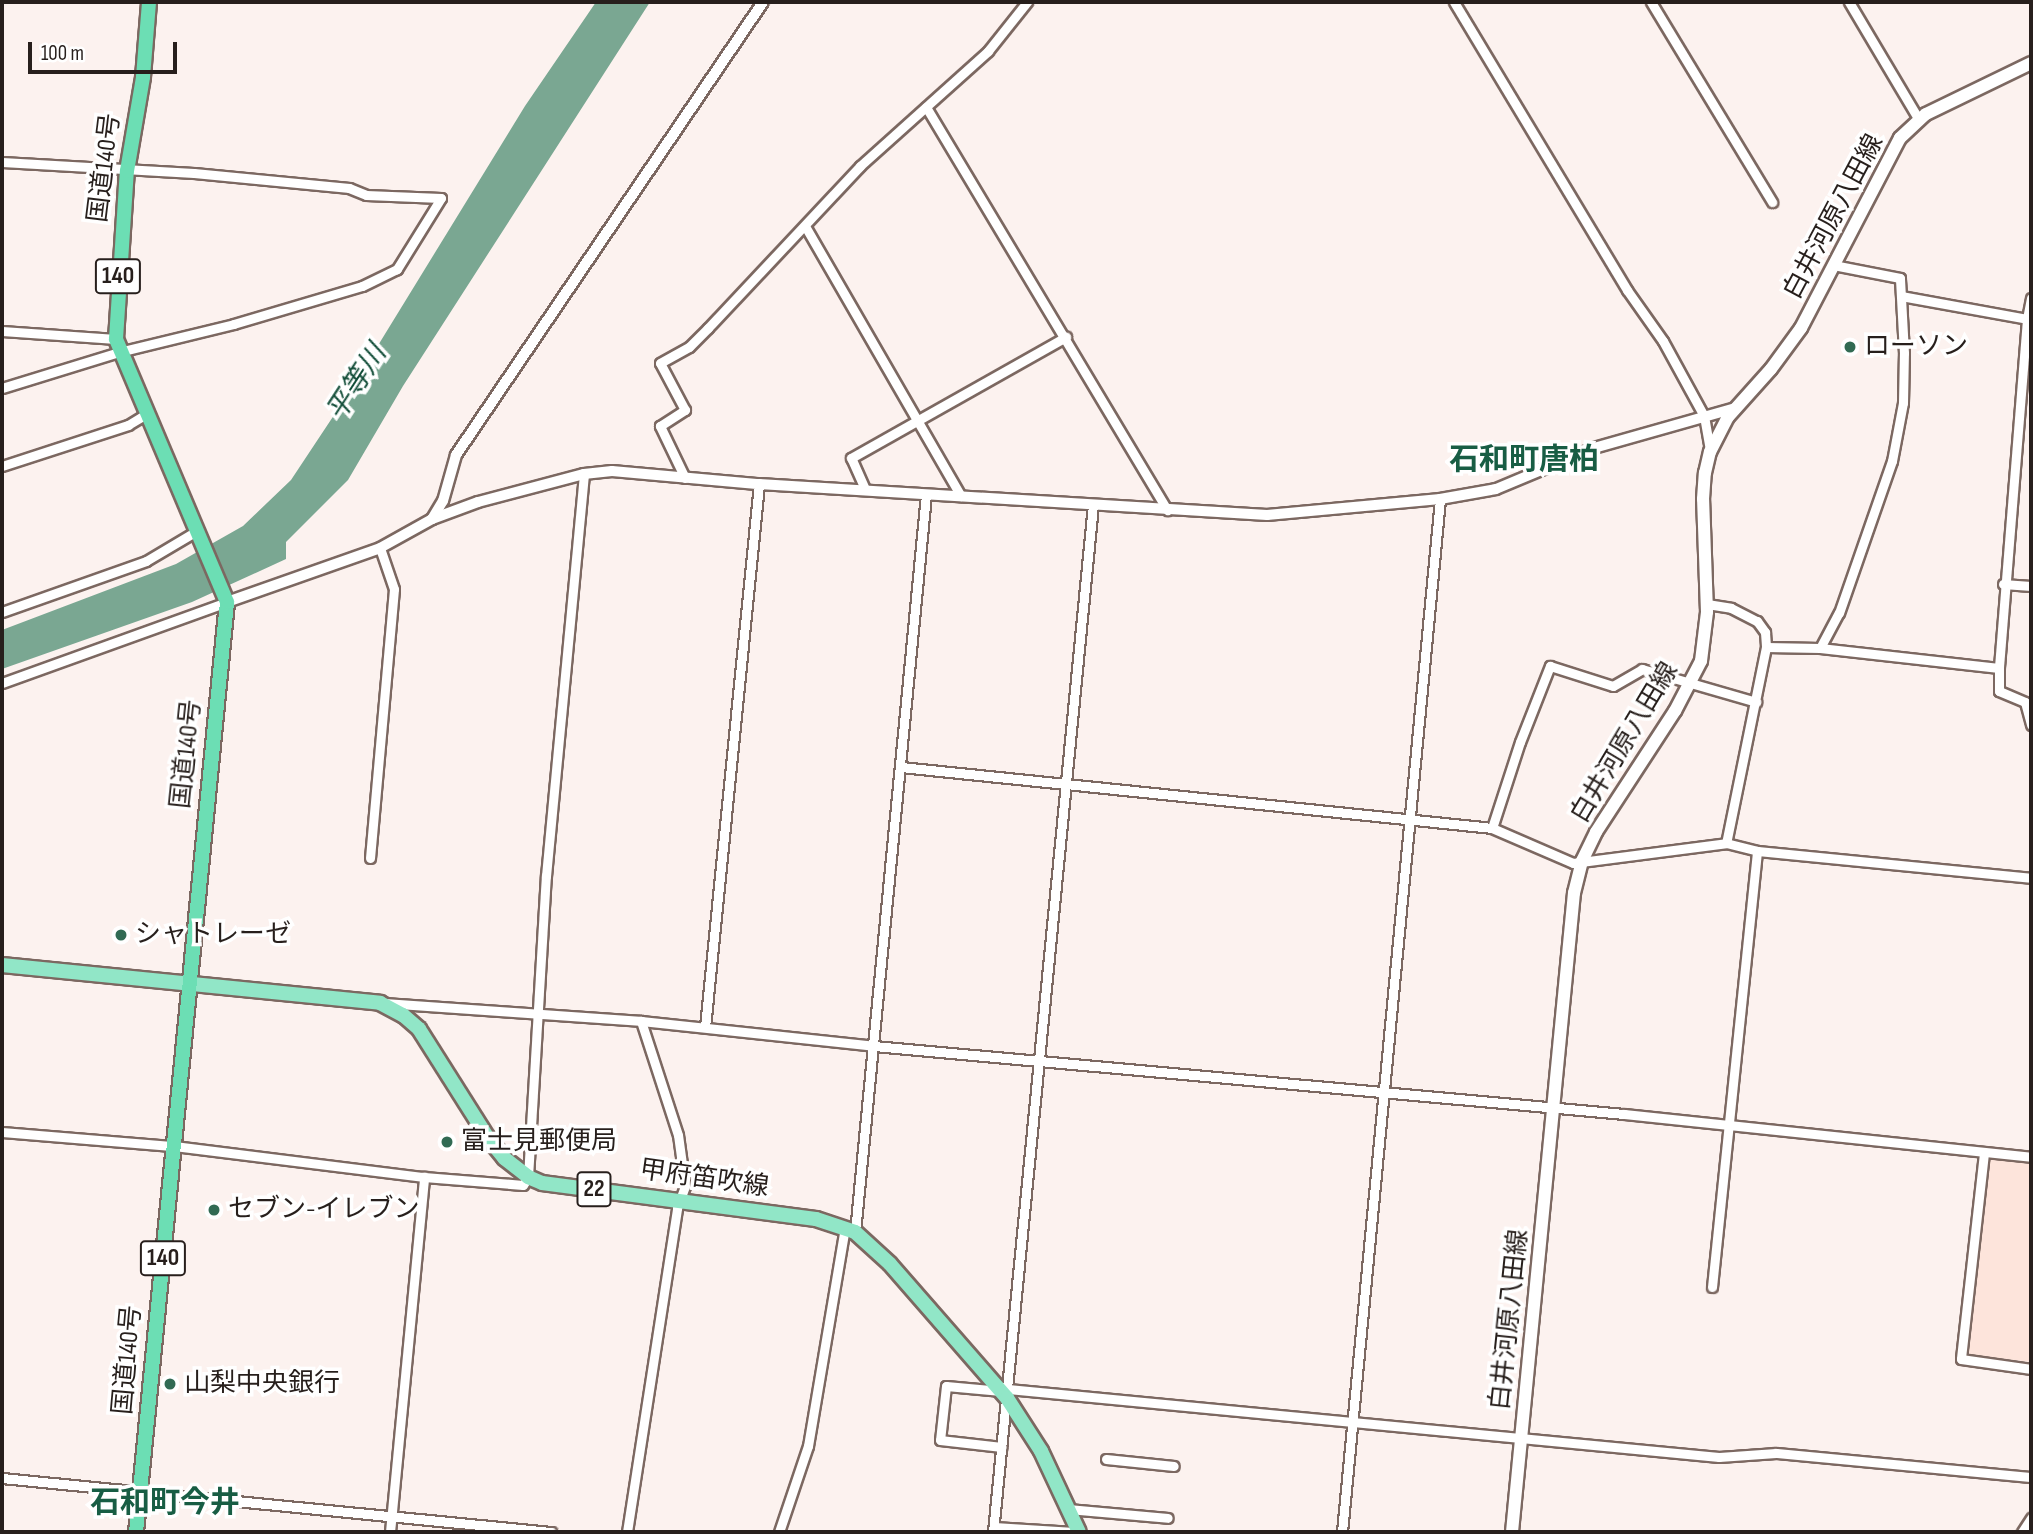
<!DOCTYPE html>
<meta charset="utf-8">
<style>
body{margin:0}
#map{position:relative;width:2033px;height:1534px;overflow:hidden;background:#fcf2ef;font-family:"Sofia Sans Condensed","Noto Sans JP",sans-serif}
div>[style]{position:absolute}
.built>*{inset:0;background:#fde4db}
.water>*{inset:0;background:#7aa792}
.roads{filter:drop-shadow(2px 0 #7c6861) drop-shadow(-2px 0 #7c6861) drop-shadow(0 2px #7c6861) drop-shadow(0 -2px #7c6861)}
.minor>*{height:9px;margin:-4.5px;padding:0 4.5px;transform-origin:4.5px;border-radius:4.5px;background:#fff}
.tertiary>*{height:10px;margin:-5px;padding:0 5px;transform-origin:5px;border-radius:5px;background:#fff}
.secondary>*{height:12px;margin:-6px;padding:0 6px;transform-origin:6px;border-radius:6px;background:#fff}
.primary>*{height:14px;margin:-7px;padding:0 7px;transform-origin:7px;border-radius:7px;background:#91e6c7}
.trunk>*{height:14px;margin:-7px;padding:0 7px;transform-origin:7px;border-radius:7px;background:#6cdeb4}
.dots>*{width:19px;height:19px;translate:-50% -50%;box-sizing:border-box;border:4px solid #fff;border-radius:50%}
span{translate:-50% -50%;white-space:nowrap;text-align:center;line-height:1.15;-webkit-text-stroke:7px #fff;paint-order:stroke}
.shield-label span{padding:2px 5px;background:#fff;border:2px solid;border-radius:5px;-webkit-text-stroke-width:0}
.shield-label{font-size:24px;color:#271f1c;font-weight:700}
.street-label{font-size:26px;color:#271f1c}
.poi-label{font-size:26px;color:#271f1c}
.left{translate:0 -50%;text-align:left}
.water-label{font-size:28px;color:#124d38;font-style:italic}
.quarter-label{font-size:30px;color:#185d44;font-weight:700}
.frame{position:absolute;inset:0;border:4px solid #271f1c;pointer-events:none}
.scale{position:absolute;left:28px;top:42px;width:149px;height:32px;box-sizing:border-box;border:4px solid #271f1c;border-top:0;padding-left:9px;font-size:21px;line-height:24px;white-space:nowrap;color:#271f1c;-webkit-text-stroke:5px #fff;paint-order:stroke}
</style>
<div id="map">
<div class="built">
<div style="clip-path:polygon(1993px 1157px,2031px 1160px,2031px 1362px,1971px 1355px,1966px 1349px,1988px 1161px)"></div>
</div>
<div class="water">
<div style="clip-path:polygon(596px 2px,650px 2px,403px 386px,348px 480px,286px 542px,286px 559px,192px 602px,2px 669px,2px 630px,176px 564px,243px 526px,291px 480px,350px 391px,525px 106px)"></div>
</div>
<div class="roads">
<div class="minor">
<div style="left:1454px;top:2px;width:336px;rotate:59deg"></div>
<div style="left:1627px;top:290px;width:62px;rotate:54.8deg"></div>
<div style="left:1663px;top:341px;width:85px;rotate:61.3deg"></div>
<div style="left:1704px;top:416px;width:36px;rotate:80deg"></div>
<div style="left:1651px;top:2px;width:234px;rotate:58.8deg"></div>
<div style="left:1849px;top:2px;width:137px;rotate:59.3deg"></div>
<div style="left:926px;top:107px;width:470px;rotate:59.1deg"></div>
<div style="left:2px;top:162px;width:192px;rotate:3.3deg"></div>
<div style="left:194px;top:173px;width:156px;rotate:5.5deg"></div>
<div style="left:349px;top:188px;width:18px;rotate:22deg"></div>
<div style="left:366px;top:195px;width:75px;rotate:2.3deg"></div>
<div style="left:441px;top:198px;width:84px;rotate:121.8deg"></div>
<div style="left:397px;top:269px;width:39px;rotate:154deg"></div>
<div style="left:362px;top:286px;width:134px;rotate:163.5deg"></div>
<div style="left:234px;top:324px;width:118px;rotate:166.3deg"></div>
<div style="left:119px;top:352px;width:122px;rotate:162.9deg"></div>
<div style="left:805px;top:226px;width:312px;rotate:60deg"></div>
<div style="left:1901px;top:296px;width:128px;rotate:10.3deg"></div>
<div style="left:2031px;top:298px;width:21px;rotate:101deg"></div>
<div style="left:2027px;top:319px;width:350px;rotate:94.6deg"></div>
<div style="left:1999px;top:668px;width:23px;rotate:90deg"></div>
<div style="left:1999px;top:691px;width:28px;rotate:23deg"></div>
<div style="left:2025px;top:702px;width:24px;rotate:75deg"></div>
<div style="left:2px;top:331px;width:114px;rotate:4deg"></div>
<div style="left:2px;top:466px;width:133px;rotate:-18deg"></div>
<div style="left:128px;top:425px;width:21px;rotate:-31deg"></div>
<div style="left:685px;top:478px;width:58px;rotate:-115.7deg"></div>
<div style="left:660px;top:426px;width:30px;rotate:-33deg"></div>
<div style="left:685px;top:410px;width:53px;rotate:-118deg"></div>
<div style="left:660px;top:363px;width:33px;rotate:-29deg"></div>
<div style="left:689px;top:347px;width:27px;rotate:-45deg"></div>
<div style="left:708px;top:328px;width:222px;rotate:-46.8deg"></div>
<div style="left:860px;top:166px;width:172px;rotate:-41.9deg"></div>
<div style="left:988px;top:51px;width:63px;rotate:-51.5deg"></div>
<div style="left:865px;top:489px;width:34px;rotate:-114deg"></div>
<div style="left:851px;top:458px;width:247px;rotate:-29.4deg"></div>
<div style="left:2003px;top:584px;width:28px;rotate:4deg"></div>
<div style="left:1707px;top:604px;width:24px;rotate:9deg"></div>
<div style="left:1731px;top:608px;width:29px;rotate:27deg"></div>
<div style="left:1757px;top:621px;width:14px;rotate:54deg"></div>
<div style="left:1765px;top:632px;width:15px;rotate:86deg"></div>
<div style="left:1766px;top:647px;width:200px;rotate:101.5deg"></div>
<div style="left:2px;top:612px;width:153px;rotate:-19.5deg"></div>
<div style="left:146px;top:561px;width:57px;rotate:-30.6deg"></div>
<div style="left:1766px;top:647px;width:54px;rotate:1.1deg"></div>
<div style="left:1820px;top:648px;width:180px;rotate:6.4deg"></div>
<div style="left:1820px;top:648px;width:40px;rotate:-62deg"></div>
<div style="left:1839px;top:613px;width:161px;rotate:-70.8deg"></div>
<div style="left:1892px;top:461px;width:59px;rotate:-79.3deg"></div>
<div style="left:1903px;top:403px;width:50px;rotate:-88.9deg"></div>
<div style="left:1904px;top:353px;width:75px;rotate:-93.1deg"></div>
<div style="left:1900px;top:278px;width:68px;rotate:-169deg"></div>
<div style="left:2px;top:683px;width:239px;rotate:-19.8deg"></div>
<div style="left:901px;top:767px;width:594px;rotate:5.89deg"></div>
<div style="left:1492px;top:828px;width:88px;rotate:23.4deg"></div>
<div style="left:1573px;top:863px;width:154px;rotate:-7.4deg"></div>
<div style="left:1726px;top:843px;width:32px;rotate:14deg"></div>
<div style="left:1757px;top:851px;width:275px;rotate:5.6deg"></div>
<div style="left:1492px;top:828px;width:90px;rotate:-72deg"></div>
<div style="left:1520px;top:742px;width:82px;rotate:-68.5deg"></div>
<div style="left:1550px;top:666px;width:66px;rotate:17.6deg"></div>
<div style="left:1613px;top:686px;width:34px;rotate:-30deg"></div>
<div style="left:1642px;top:669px;width:119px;rotate:16.1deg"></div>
<div style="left:370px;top:858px;width:270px;rotate:-84.9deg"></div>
<div style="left:394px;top:589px;width:43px;rotate:-108.9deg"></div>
<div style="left:385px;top:1003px;width:257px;rotate:4deg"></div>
<div style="left:641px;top:1021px;width:234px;rotate:6.1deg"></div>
<div style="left:874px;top:1046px;width:753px;rotate:5.18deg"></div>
<div style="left:1624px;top:1114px;width:409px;rotate:6deg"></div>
<div style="left:705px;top:1027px;width:546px;rotate:-84.32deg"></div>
<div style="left:2px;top:1132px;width:173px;rotate:4.7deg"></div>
<div style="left:174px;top:1146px;width:252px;rotate:7.1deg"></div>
<div style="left:424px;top:1177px;width:99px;rotate:4.6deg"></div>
<div style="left:523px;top:1185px;width:9px;rotate:-58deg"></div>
<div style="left:528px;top:1177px;width:302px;rotate:-86.6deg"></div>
<div style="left:546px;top:876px;width:404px;rotate:-84.6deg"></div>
<div style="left:1984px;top:1153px;width:207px;rotate:96.4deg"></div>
<div style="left:1961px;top:1359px;width:71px;rotate:8.1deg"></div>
<div style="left:855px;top:1232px;width:741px;rotate:-84.5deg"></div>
<div style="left:1712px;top:1287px;width:438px;rotate:-84.1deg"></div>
<div style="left:1008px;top:1389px;width:714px;rotate:5.46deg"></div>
<div style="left:1719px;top:1457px;width:57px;rotate:-4deg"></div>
<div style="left:1776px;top:1453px;width:256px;rotate:5.4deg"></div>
<div style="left:1001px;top:1391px;width:55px;rotate:-174.8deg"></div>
<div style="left:946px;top:1386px;width:54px;rotate:96.3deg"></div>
<div style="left:940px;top:1440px;width:62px;rotate:6.4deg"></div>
<div style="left:1106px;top:1459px;width:68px;rotate:5.9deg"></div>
<div style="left:2px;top:1478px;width:552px;rotate:5.62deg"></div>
<div style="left:1068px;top:1509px;width:100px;rotate:5.1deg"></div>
<div style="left:994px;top:1527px;width:80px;rotate:3.6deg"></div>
<div style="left:390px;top:1532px;width:357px;rotate:-84.5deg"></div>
<div style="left:627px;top:1532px;width:328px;rotate:-81.2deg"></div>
<div style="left:677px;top:1208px;width:23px;rotate:-70deg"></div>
<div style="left:685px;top:1186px;width:51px;rotate:-97.8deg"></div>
<div style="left:678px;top:1135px;width:120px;rotate:-108deg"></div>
<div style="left:779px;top:1532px;width:91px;rotate:-71.4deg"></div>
<div style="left:808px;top:1446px;width:222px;rotate:-80.4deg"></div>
<div style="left:993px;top:1532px;width:1032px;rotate:-84.44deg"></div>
<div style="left:1342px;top:1532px;width:1038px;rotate:-84.58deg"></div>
<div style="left:2022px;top:1532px;width:17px;rotate:-57deg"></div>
</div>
<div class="tertiary">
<div style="left:432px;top:519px;width:21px;rotate:-59deg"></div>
<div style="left:443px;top:501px;width:48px;rotate:-74.2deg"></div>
<div style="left:456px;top:455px;width:547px;rotate:-55.87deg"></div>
<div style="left:227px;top:602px;width:162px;rotate:-19.4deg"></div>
<div style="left:380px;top:548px;width:60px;rotate:-29.1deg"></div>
<div style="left:432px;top:519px;width:49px;rotate:-20.3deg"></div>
<div style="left:478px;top:502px;width:110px;rotate:-14.8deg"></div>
<div style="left:584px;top:474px;width:28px;rotate:-6deg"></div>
<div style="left:612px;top:471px;width:148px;rotate:5.1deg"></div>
<div style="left:759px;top:484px;width:509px;rotate:3.49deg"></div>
<div style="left:1267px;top:515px;width:174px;rotate:-5.3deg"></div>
<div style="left:1440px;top:499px;width:57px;rotate:-10.1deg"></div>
<div style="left:1496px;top:489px;width:106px;rotate:-22.7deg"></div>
<div style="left:1594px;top:448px;width:147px;rotate:-15.8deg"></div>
</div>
<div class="secondary">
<div style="left:1512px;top:1532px;width:642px;rotate:-84.46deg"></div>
<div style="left:1574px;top:893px;width:33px;rotate:-76deg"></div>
<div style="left:1582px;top:861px;width:32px;rotate:-64deg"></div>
<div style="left:1596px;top:832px;width:145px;rotate:-56.9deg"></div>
<div style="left:1675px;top:711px;width:56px;rotate:-62.5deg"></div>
<div style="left:1701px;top:661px;width:49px;rotate:-83deg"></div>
<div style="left:1707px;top:612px;width:113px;rotate:-92deg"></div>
<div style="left:1703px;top:499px;width:26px;rotate:-86deg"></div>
<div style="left:1705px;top:473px;width:22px;rotate:-77deg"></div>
<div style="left:1710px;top:452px;width:39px;rotate:-63deg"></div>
<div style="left:1728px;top:417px;width:64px;rotate:-48.1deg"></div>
<div style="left:1771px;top:369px;width:51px;rotate:-53.8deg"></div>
<div style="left:1801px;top:328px;width:214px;rotate:-62.5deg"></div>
<div style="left:1900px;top:138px;width:35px;rotate:-43deg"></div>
<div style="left:1926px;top:114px;width:117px;rotate:-25.9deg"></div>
</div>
<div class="primary">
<div style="left:2px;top:965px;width:380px;rotate:5.7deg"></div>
<div style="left:380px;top:1003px;width:26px;rotate:28deg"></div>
<div style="left:403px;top:1015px;width:21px;rotate:41deg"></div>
<div style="left:419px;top:1029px;width:129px;rotate:57.7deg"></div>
<div style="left:488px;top:1138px;width:26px;rotate:51deg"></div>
<div style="left:504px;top:1158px;width:31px;rotate:38deg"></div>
<div style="left:528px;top:1177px;width:15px;rotate:23deg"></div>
<div style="left:542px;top:1183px;width:276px;rotate:7.5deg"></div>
<div style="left:816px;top:1219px;width:41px;rotate:18.4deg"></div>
<div style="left:855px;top:1232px;width:47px;rotate:42.4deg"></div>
<div style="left:890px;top:1264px;width:178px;rotate:48.9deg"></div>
<div style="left:1007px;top:1398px;width:63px;rotate:57.3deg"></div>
<div style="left:1041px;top:1451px;width:89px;rotate:64.9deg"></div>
</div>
<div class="trunk">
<div style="left:136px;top:1532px;width:934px;rotate:-84.41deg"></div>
<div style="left:227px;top:602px;width:285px;rotate:-112.9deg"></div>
<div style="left:116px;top:339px;width:168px;rotate:-86.3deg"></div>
<div style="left:127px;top:171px;width:95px;rotate:-80.3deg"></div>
<div style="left:143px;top:77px;width:75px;rotate:-85.4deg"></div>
</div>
</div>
<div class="dots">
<div style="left:1850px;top:347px;background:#316a53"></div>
<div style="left:121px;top:935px;background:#316a53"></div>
<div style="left:447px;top:1142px;background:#316a53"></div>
<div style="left:214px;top:1210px;background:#316a53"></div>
<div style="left:170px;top:1384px;background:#316a53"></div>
</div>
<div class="shield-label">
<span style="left:118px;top:276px">140</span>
<span style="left:594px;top:1189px">22</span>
<span style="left:163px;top:1258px">140</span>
</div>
<div class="street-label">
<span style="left:105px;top:168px;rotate:-83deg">国道140号</span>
<span style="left:1834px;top:217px;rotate:-62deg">白井河原八田線</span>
<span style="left:1625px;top:743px;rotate:-59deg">白井河原八田線</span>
<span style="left:187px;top:754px;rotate:-84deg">国道140号</span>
<span style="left:704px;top:1179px;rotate:8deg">甲府笛吹線</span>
<span style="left:1510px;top:1320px;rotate:-84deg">白井河原八田線</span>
<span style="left:128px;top:1360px;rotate:-85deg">国道140号</span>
</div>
<div class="poi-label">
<span class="left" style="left:1864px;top:347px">ローソン</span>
<span class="left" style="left:135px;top:935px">シャトレーゼ</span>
<span class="left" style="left:461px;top:1142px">富士見郵便局</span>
<span class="left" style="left:228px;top:1210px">セブン-イレブン</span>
<span class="left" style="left:184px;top:1384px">山梨中央銀行</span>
</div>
<div class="water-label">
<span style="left:357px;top:383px;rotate:-57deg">平等川</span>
</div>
<div class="quarter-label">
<span style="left:1524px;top:460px">石和町唐柏</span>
<span style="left:165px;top:1503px">石和町今井</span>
</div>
<div class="frame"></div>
<div class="scale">100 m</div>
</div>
